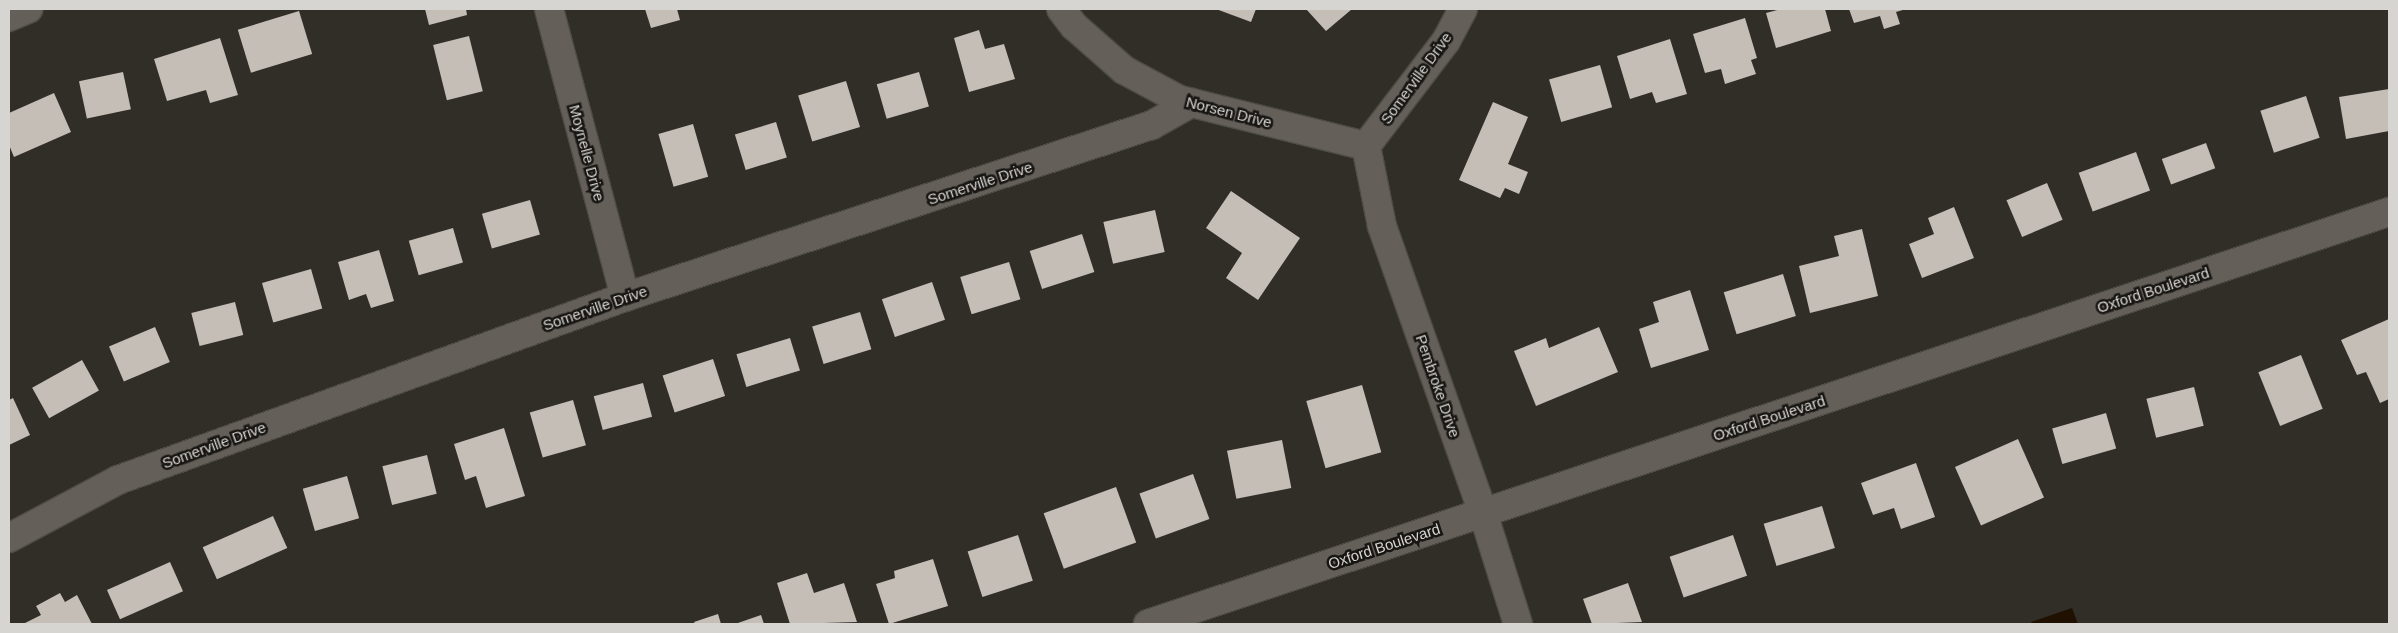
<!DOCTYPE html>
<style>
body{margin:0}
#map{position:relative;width:2398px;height:633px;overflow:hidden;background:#312d27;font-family:Helvetica,sans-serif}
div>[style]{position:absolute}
.water>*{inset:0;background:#1f1000}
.building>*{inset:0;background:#c4beb7;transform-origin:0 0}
.roads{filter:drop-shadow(1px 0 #4e4b46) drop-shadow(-1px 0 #4e4b46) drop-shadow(0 1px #4e4b46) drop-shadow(0 -1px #4e4b46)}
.minor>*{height:28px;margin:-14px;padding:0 14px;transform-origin:14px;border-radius:14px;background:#645f59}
span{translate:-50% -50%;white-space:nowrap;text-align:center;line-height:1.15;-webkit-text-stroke:5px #181613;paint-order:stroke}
.street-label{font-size:15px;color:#d7d5d1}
.frame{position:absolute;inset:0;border:10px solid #d7d5d1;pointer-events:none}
</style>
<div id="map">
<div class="water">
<div style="clip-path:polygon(2072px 608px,2078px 624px,2032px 624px,2031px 622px)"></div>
</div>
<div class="building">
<div style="clip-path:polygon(425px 9px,466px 9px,467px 15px,429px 25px)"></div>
<div style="clip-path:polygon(645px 9px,677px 9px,680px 20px,651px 28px)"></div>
<div style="clip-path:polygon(1216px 9px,1256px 9px,1251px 22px)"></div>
<div style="clip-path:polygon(1306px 9px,1352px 9px,1326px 31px)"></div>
<div style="clip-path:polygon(1781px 9px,1825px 9px,1831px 31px,1776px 48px,1766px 13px)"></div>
<div style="clip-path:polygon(1849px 9px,1906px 9px,1896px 12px,1900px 24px,1884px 29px,1880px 16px,1854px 23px)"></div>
<div style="left:299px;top:11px;width:45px;height:64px;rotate:73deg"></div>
<div style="clip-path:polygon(1745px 18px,1757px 58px,1751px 60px,1756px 74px,1725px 84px,1721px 69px,1705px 73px,1693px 34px)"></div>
<div style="clip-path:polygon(979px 30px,985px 49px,1004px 44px,1015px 79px,969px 92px,954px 38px)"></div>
<div style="left:469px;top:36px;width:57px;height:37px;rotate:76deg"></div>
<div style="clip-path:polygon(220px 38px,238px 95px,210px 103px,206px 90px,167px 101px,154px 59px)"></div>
<div style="clip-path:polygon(1670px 39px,1687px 94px,1656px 103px,1652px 92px,1630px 99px,1617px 56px)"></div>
<div style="left:1600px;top:65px;width:44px;height:53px;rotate:74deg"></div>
<div style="left:123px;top:72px;width:38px;height:45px;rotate:78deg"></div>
<div style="left:919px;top:72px;width:36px;height:44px;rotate:74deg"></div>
<div style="left:846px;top:81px;width:48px;height:50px;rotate:73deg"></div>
<div style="clip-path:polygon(2389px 89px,2389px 131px,2346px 139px,2339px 97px)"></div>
<div style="clip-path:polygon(54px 93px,71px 132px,14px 157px,9px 145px,9px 113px)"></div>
<div style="left:2306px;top:96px;width:44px;height:48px;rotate:72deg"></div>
<div style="clip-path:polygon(1493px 102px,1528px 117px,1508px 164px,1528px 172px,1519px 194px,1505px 188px,1500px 198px,1459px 180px)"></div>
<div style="left:776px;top:122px;width:37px;height:43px;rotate:73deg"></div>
<div style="left:693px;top:124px;width:55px;height:36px;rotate:74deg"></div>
<div style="left:2206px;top:143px;width:27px;height:47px;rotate:70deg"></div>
<div style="left:2136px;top:152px;width:41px;height:61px;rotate:70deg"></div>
<div style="left:2047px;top:183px;width:40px;height:44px;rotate:67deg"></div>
<div style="clip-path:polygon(1231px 191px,1300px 238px,1258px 300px,1226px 278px,1242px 253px,1206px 228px)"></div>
<div style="left:530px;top:200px;width:36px;height:50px;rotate:74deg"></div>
<div style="clip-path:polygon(1954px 207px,1974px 258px,1922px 278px,1909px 244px,1934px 234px,1928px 218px)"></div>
<div style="left:1155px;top:210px;width:43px;height:53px;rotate:77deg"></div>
<div style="left:453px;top:228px;width:36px;height:46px;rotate:74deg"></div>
<div style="clip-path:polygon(1862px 229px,1878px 296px,1810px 313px,1799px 266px,1839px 256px,1834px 236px)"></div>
<div style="left:1082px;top:234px;width:40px;height:55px;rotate:72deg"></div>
<div style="clip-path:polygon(379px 250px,394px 301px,371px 308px,366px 294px,349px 300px,338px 262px)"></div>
<div style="left:1009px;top:262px;width:39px;height:51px;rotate:73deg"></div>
<div style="left:311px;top:269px;width:41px;height:51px;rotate:74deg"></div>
<div style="left:1783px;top:274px;width:44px;height:62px;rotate:73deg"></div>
<div style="left:932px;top:282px;width:40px;height:53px;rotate:71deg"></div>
<div style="clip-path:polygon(1690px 290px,1709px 350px,1651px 368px,1639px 329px,1659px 322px,1653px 302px)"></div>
<div style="left:235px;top:302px;width:34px;height:45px;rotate:76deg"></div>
<div style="left:860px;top:312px;width:39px;height:50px;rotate:73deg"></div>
<div style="clip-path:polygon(2389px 319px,2389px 399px,2380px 403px,2366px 372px,2357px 375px,2341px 340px)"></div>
<div style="left:155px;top:327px;width:38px;height:50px;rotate:67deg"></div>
<div style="clip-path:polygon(1599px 327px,1618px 372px,1536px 406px,1514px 351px,1546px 338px,1549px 348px)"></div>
<div style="left:790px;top:338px;width:34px;height:56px;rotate:73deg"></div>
<div style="left:2301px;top:355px;width:58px;height:46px;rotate:68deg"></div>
<div style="left:713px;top:359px;width:39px;height:53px;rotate:72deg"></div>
<div style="left:82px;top:360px;width:35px;height:57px;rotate:61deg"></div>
<div style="left:643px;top:383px;width:35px;height:51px;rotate:75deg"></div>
<div style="left:1362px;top:385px;width:70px;height:58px;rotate:74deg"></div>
<div style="left:2194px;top:387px;width:40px;height:49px;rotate:76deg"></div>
<div style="clip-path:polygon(13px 398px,30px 435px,9px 445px,9px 400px)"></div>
<div style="left:573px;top:400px;width:47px;height:45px;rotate:74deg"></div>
<div style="left:2106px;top:413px;width:37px;height:56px;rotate:74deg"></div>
<div style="clip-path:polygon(504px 428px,525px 496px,486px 508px,476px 476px,465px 480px,454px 444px)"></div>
<div style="left:2018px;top:439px;width:64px;height:69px;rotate:66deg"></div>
<div style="left:1282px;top:440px;width:49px;height:56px;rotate:79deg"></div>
<div style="left:427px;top:455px;width:40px;height:46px;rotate:76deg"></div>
<div style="clip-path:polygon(1916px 463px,1935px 517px,1901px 529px,1894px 508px,1873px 515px,1861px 483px)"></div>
<div style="left:1193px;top:474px;width:48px;height:57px;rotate:70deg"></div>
<div style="left:347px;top:476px;width:44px;height:46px;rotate:74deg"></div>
<div style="left:1116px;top:487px;width:59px;height:77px;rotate:70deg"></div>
<div style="left:1822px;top:506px;width:44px;height:61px;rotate:73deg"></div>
<div style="left:273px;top:516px;width:35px;height:77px;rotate:66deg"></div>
<div style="left:1018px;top:535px;width:48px;height:53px;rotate:72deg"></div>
<div style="left:1733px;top:535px;width:43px;height:67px;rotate:71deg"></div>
<div style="clip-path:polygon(933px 559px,948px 606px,889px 624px,876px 584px,895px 578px,894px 571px)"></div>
<div style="left:170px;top:562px;width:32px;height:69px;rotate:66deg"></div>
<div style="clip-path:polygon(807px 573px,814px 593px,844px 583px,857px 622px,790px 624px,777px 583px)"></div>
<div style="clip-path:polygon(1628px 583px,1642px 622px,1592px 624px,1583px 599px)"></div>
<div style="clip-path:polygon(60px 593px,65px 602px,77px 595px,92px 624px,23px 624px,41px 615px,36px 606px)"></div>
<div style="clip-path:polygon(718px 614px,721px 624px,695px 624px,694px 622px)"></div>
<div style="clip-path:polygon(761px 615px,764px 624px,735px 624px)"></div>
</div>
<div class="roads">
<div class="minor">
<div style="left:549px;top:9px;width:298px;rotate:75.2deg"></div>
<div style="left:1061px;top:9px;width:21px;rotate:53deg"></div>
<div style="left:1074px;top:26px;width:67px;rotate:41.3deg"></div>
<div style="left:1124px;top:70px;width:64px;rotate:28.2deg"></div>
<div style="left:1180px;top:100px;width:192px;rotate:13.9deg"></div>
<div style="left:9px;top:17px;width:21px;rotate:-23deg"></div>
<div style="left:1366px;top:146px;width:82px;rotate:78.7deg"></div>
<div style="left:1382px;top:226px;width:304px;rotate:70.6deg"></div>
<div style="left:1483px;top:513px;width:116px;rotate:72.5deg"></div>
<div style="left:1366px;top:146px;width:132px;rotate:-52.7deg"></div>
<div style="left:1446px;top:41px;width:36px;rotate:-62deg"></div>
<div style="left:9px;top:538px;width:123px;rotate:-28deg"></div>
<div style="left:118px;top:480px;width:539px;rotate:-19.85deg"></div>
<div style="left:625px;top:297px;width:554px;rotate:-18.08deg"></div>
<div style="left:1152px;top:125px;width:45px;rotate:-29.4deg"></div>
<div style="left:1148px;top:624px;width:1308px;rotate:-18.37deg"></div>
</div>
</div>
<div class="street-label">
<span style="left:1416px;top:78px;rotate:-54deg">Somerville Drive</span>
<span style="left:1229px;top:112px;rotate:14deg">Norsen Drive</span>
<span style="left:587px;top:153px;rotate:75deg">Moynelle Drive</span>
<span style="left:980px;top:183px;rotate:-18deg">Somerville Drive</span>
<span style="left:2153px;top:290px;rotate:-18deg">Oxford Boulevard</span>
<span style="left:595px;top:308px;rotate:-19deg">Somerville Drive</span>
<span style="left:1438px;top:386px;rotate:71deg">Pembroke Drive</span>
<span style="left:1769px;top:418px;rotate:-18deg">Oxford Boulevard</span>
<span style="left:214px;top:445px;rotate:-20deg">Somerville Drive</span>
<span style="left:1384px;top:546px;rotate:-18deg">Oxford Boulevard</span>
</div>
<div class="frame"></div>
</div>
